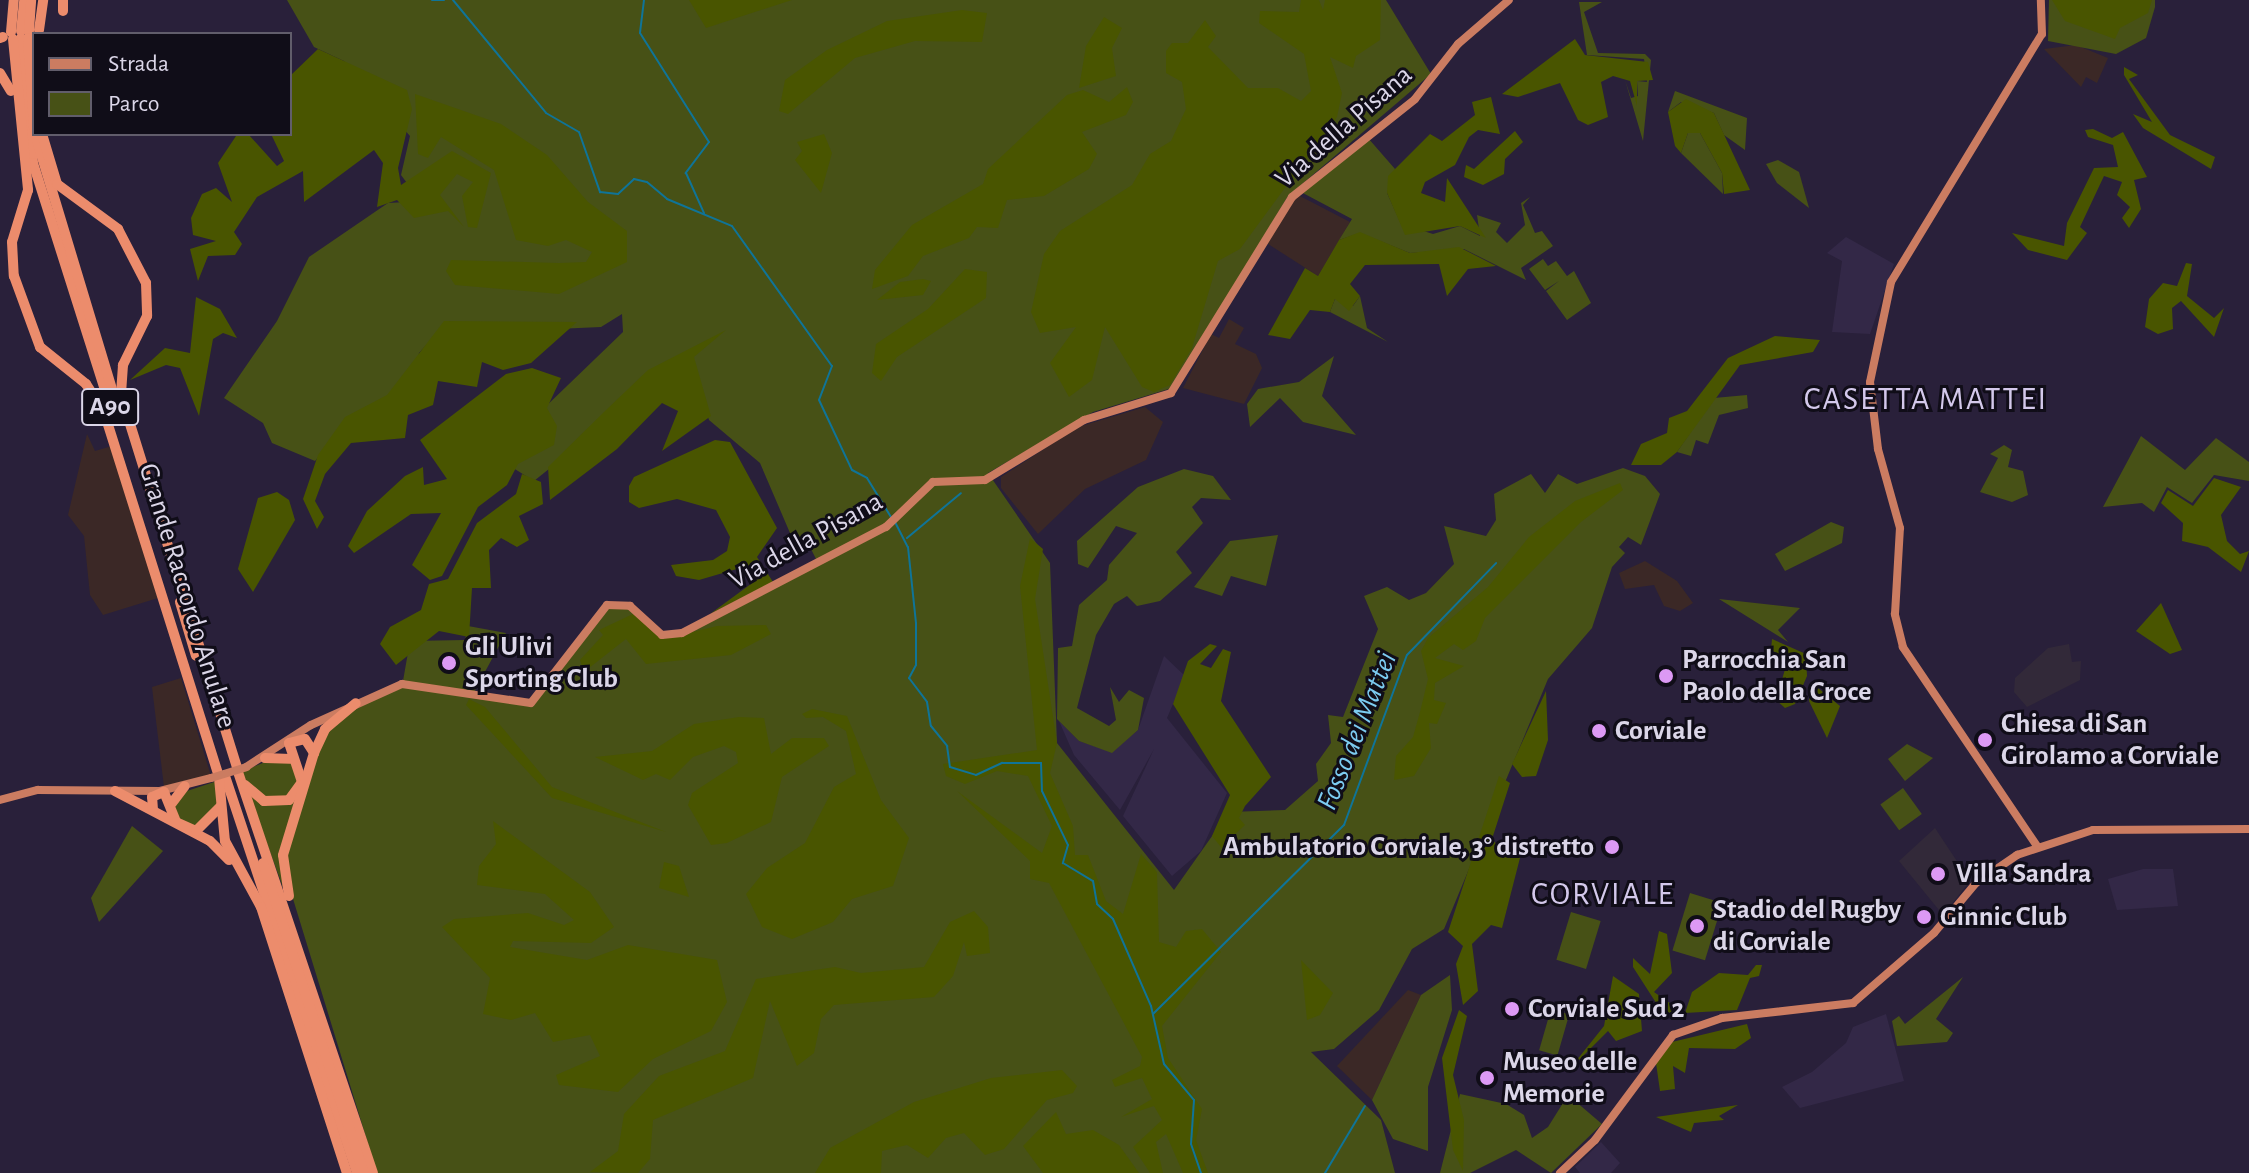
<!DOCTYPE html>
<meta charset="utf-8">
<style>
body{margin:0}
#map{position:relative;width:2249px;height:1173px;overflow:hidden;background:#29203a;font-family:"Alegreya Sans",sans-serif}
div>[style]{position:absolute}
.commercial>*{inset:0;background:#3b2826}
.built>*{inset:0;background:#332847}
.medical>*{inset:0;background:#322939}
.green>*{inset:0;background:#475116;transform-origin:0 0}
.forest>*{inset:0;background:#495500}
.stream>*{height:2px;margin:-1px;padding:0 1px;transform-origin:1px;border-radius:1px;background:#0f7498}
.major>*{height:8px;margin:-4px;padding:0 4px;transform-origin:4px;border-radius:4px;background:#cb7c61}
.highway>*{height:10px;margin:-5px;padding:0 5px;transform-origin:5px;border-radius:5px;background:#ec8c6c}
.major-bridge>*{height:8px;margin:-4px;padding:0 4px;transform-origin:4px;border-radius:4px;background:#cb7c61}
.dots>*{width:22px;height:22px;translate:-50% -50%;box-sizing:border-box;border:4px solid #100d18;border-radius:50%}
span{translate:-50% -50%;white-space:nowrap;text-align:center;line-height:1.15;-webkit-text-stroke:6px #100d18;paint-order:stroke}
.shield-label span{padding:2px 6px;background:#100d18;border:2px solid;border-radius:6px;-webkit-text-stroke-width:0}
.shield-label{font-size:26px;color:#dbd6e8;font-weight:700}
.street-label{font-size:28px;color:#dbd6e8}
.poi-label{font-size:28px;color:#dbd6e8;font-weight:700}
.left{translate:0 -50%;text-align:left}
.right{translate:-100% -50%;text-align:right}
.water-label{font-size:30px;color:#7ccbf0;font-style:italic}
.quarter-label{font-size:32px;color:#d3c8eb;letter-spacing:2px}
.legend{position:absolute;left:32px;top:32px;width:260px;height:104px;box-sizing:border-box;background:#100d18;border:2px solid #615d6b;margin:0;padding:10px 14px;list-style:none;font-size:24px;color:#dbd6e8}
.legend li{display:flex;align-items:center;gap:16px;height:40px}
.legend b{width:40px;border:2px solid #615d6b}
</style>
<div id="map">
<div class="commercial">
<div style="clip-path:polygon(2076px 45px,2108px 58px,2097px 83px,2086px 77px,2081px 87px,2044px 49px)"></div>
<div style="clip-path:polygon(1298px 195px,1350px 222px,1318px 276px,1265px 242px)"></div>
<div style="clip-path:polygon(1229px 319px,1244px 328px,1235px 344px,1256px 354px,1262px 368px,1244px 404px,1183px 388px,1211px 334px,1219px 338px)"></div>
<div style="clip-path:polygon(1145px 407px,1163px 422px,1146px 460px,1085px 489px,1038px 534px,1001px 488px,1001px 477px,1078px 427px)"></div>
<div style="clip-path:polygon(87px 434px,95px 451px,112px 446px,158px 598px,103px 615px,90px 595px,84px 536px,68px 515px)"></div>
<div style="clip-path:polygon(1645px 561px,1677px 581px,1693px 603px,1680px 611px,1664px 606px,1654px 585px,1625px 589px,1619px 573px)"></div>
<div style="clip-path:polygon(181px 678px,211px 776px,164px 787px,152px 687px)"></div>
<div style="clip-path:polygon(1408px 990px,1421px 995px,1372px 1100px,1337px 1066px)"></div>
</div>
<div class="built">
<div style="clip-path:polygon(1846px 237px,1894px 264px,1870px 334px,1832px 332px,1842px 261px,1827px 253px)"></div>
<div style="clip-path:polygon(1164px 656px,1185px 676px,1167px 718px,1227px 793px,1201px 851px,1172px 876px,1123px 816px,1154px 749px,1120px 810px,1074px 755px,1059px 721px,1079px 741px,1112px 752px,1138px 730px)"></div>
<div style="clip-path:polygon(2143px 869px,2173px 869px,2178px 906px,2117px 910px,2108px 879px)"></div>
<div style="clip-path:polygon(1886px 1014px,1904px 1081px,1800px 1108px,1782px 1087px,1812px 1072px,1846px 1043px,1853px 1027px)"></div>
<div style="clip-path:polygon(1601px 1142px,1620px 1163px,1611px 1173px,1580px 1173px,1575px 1167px)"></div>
</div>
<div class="medical">
<div style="clip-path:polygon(2069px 644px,2072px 662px,2081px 661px,2080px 680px,2027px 707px,2014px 692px,2015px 678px,2048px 648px)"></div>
<div style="clip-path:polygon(1935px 828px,1970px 881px,1943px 915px,1899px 861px)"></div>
</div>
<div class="green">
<div style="clip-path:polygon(287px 0,1386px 0,1431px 74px,1288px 196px,1172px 388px,1093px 412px,988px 473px,1050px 563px,1057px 743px,1174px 890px,1229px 812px,1285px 810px,1318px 781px,1316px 764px,1331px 743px,1328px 715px,1343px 717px,1378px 629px,1364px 596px,1387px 587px,1409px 600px,1426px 593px,1454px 564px,1444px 526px,1486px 536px,1496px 520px,1494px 494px,1531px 474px,1545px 493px,1558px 474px,1577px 484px,1623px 468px,1645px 476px,1660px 494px,1641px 545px,1628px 537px,1619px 547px,1625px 553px,1612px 567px,1592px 628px,1548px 679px,1444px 929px,1412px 949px,1379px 1010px,1334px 1049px,1311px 1052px,1381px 1120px,1395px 1173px,377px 1173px,286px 876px,286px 851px,322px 739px,335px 721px,403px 681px,410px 641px,465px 640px,468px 626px,506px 633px,473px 694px,430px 687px,529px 706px,607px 607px,626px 606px,654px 633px,674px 638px,818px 563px,808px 543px,796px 547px,760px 463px,709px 420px,688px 357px,534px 481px,507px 464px,541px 411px,623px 332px,622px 314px,601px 327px,512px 331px,448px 321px,419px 353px,412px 389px,338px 434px,315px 461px,272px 443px,263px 423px,224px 398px,277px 321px,309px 257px,388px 203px,407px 202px,410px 187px,401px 175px,410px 136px,344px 61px,314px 47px)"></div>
<div style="clip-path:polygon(2049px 0,2155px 0,2155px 7px,2146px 38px,2116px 54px,2048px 41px)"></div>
<div style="clip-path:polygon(1579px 2px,1602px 2px,1584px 12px,1598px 53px,1645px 54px,1651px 60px,1643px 141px,1625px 80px,1631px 98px,1638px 96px,1637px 81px,1647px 82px,1644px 59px,1587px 55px)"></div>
<div style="clip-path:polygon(1675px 91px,1747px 118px,1745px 150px,1724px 135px,1714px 113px,1681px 102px,1668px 112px)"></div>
<div style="clip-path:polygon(1688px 133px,1700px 133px,1722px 173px,1723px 194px,1681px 153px)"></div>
<div style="clip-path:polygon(1368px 138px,1395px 169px,1387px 193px,1401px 224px,1433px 234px,1460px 226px,1480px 236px,1477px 215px,1501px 223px,1496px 232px,1507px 243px,1525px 225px,1521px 203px,1530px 197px,1523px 205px,1535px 233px,1542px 231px,1553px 246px,1521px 268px,1526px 280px,1464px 249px,1410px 253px,1360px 233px,1339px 240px,1352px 219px,1301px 192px)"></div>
<div style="clip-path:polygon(1778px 160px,1799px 172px,1809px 208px,1777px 183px,1766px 164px)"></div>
<div style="clip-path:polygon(1543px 259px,1548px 266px,1556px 261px,1567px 276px,1574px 271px,1591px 303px,1567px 320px,1546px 291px,1559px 281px,1545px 290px,1529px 269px)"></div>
<div style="clip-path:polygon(1360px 296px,1367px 328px,1388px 342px,1330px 312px,1335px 299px,1353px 306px)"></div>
<div style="clip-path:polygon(1334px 356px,1322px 396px,1356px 435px,1303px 422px,1280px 398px,1250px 427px,1247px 404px,1258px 389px,1299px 382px)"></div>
<div style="clip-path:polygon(1747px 395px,1748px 408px,1719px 415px,1708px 444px,1696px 440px,1691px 456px,1677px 452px,1714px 398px)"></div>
<div style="clip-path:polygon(2141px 436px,2185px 470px,2216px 438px,2249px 462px,2249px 481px,2214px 475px,2192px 503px,2167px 487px,2154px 512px,2142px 503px,2103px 507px)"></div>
<div style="clip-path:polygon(2004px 445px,2012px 450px,2008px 467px,2023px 471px,2028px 495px,2012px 502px,1980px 492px,1998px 458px,1990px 454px)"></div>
<div style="clip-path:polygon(1184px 469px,1213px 476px,1231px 500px,1201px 498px,1192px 507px,1203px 523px,1176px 552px,1192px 573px,1160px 601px,1137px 606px,1127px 596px,1114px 604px,1096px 635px,1077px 708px,1109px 726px,1116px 720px,1110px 687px,1119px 702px,1129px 690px,1144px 698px,1138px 730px,1112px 753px,1079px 741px,1057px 719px,1058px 648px,1072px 646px,1079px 605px,1107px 580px,1109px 565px,1137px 533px,1116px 526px,1088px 568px,1078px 564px,1077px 541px,1138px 487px)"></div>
<div style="clip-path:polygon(1831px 522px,1844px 527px,1842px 543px,1785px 571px,1775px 554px)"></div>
<div style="clip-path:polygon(1278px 535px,1266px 586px,1231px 576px,1222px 596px,1194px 587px,1230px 541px)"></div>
<div style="clip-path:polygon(1719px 599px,1800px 608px,1778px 630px,1788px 642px)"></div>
<div style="clip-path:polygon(1907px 744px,1933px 758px,1905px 781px,1888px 759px)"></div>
<div style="clip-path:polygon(270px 760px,291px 763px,299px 786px,280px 801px,253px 792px,241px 772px)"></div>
<div style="clip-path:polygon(217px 781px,220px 801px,192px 829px,175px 814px,175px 804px,187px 791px)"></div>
<div style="left:1903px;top:788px;width:32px;height:28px;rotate:54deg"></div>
<div style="clip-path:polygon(248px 792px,298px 796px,281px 851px,288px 901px)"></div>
<div style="clip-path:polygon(132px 826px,163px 851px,99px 922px,91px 898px)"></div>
<div style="left:1690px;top:893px;width:34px;height:60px;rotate:17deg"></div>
<div style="left:1571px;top:912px;width:31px;height:50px;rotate:17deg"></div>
<div style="clip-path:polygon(1450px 975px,1452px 1010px,1428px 1087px,1428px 1151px,1393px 1139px,1372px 1100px,1421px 995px)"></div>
<div style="clip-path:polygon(1963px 977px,1936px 1019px,1953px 1033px,1947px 1042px,1897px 1046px,1892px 1021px,1899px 1016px,1905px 1024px)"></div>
<div style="left:1551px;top:1009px;width:19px;height:43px;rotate:16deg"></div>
<div style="clip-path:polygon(1460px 1094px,1506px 1104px,1524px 1115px,1532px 1138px,1548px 1127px,1568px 1095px,1602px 1124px,1551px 1173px,1516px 1150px,1470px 1173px,1440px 1173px)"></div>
</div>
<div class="forest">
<div style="clip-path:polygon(689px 0,792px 0,706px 28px)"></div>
<div style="clip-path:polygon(1301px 0,1319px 0,1323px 10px,1325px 0,1381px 0,1380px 40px,1356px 56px,1353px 68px,1330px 57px,1342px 93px,1337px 117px,1240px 249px,1218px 261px,1192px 348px,1170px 385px,1154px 392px,1142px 387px,1105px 327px,1092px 380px,1069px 397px,1050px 363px,1076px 327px,1040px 333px,1031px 312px,1044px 254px,1060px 231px,1132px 185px,1150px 154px,1171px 141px,1186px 109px,1182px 82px,1166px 73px,1166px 51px,1172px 43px,1188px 43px,1205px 20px,1216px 36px,1208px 47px,1248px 88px,1278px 88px,1301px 101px,1311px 91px,1304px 54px,1259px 23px,1260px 11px,1299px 12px)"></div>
<div style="clip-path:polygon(2052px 0,2152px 0,2148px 13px,2120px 28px,2115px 39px,2065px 21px)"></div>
<div style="clip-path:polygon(962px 10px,987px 13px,982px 42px,915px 41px,855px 58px,788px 114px,779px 111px,785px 80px,827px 50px,887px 21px)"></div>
<div style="clip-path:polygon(1104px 17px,1122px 28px,1112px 48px,1116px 76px,1079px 88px,1086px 46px)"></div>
<div style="clip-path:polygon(1575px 39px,1585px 55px,1648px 62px,1653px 80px,1637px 81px,1637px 106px,1630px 81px,1613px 76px,1601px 82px,1608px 117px,1588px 125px,1578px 120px,1560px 83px,1518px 97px,1502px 94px)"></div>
<div style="clip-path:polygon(318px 49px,407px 90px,412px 109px,398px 168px,401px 185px,452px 151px,491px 173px,477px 228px,468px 227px,462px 196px,473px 182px,457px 174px,440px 195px,464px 227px,448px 211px,414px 218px,397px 200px,377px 207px,383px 163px,374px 150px,304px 202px,303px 171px,257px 197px,234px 232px,242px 244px,235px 255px,208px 256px,198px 281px,190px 249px,216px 241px,193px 235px,191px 218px,202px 194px,216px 188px,232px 202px,218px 163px,236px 136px,248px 134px,277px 166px,284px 161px,271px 134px,290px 134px,290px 76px)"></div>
<div style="clip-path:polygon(2124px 67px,2138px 75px,2129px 79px,2170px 135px,2215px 157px,2211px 169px,2143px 128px,2133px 114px,2152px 122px,2124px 75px)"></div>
<div style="clip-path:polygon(1127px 87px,1133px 102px,1126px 115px,1082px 132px,1097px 154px,1089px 169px,1044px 196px,1007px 200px,998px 228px,977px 227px,969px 238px,923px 256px,908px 276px,872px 289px,875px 270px,912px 225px,983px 184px,988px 169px,1067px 95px,1083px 90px,1109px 102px)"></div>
<div style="clip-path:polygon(415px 94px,501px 124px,547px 155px,588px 202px,627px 231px,627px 262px,559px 294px,455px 285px,446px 271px,451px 260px,559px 263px,586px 262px,592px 252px,566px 240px,548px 246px,516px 240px,494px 170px,441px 137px,428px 158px,418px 154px)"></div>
<div style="clip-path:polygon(1491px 97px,1500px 134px,1478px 130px,1469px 137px,1455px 165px,1425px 182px,1421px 193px,1445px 202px,1447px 178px,1486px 238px,1460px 226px,1405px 235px,1387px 193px,1388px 176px,1430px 134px,1442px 141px,1475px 115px,1472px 102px)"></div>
<div style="clip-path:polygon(1686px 99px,1714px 113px,1750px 190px,1724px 194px,1722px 173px,1700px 133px,1688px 133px,1681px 153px,1675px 146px,1668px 112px)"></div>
<div style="clip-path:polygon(2093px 129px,2112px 138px,2123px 132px,2147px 177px,2134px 180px,2141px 209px,2129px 228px,2122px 218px,2130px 207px,2117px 195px,2122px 182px,2104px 176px,2080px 227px,2087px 233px,2067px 260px,2028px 250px,2012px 233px,2064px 246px,2067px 223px,2094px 168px,2118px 167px,2113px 145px,2088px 137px,2085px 130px)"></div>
<div style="clip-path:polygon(1515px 131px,1523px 142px,1505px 159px,1504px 174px,1483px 185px,1464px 177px,1466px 165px,1474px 169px)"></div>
<div style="clip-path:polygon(824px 134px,832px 153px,821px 193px,795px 160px,802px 151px,797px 142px)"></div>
<div style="clip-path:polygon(1360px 232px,1410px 253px,1459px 247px,1496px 266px,1468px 269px,1447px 296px,1439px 264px,1365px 265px,1350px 284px,1360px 296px,1349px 311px,1335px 299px,1330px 312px,1310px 310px,1290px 339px,1268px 335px,1305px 268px,1318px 276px,1339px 240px)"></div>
<div style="clip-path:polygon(2186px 263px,2192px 264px,2187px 296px,2214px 318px,2224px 308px,2214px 337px,2181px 301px,2172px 308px,2173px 329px,2158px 334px,2145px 327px,2149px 299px,2163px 283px,2177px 286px)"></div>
<div style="clip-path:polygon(965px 269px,987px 272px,986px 298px,897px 357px,881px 381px,872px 373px,876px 344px,928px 309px)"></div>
<div style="clip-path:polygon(923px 279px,931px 281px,923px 295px,877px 300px,900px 282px)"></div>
<div style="clip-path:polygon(196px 297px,220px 309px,237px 338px,223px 333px,213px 339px,199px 416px,180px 368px,166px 365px,130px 380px,165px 348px,190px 353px)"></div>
<div style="clip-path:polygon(444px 321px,577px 322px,531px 363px,503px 370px,482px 362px,477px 387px,438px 381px,433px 405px,408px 415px,405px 438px,351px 443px,325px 474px,315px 501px,324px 517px,317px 529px,303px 499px,318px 455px,345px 417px,387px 395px)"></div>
<div style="clip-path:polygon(726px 330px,694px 357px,711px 416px,662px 451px,678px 411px,662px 403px,617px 449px,550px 500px,548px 467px,604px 412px,648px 370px)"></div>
<div style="clip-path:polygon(1775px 336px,1820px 340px,1813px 352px,1740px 365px,1677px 452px,1661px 465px,1631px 465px,1641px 444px,1667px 433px,1669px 418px,1687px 411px,1728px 358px)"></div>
<div style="clip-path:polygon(532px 368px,561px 378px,547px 408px,557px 426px,554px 445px,518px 464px,507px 485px,478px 507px,442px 576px,430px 580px,412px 565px,441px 513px,411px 514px,354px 553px,348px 546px,367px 511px,405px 476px,423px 467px,424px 485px,447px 479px,420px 440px,506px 374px)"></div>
<div style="clip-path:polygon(715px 440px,730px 442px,777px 528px,757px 557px,773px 582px,710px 614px,759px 578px,740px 568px,699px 580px,676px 576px,671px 565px,713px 560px,727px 551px,730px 537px,716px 510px,677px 499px,639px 508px,629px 502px,629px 486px,634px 477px)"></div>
<div style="clip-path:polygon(522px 474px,541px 482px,543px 504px,519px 516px,529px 540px,517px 547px,501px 538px,489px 550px,491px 588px,472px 588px,469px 637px,439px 631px,396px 665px,380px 644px,390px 627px,421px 610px,429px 584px,448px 579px,477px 523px,516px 494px)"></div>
<div style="clip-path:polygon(2214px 478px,2241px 487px,2221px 515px,2227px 541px,2240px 554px,2249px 551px,2241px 572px,2208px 547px,2182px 541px,2183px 523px,2161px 503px,2168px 490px,2193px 506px)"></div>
<div style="clip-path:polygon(1620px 483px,1623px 490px,1581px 522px,1485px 618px,1476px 641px,1463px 650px,1454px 644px,1435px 658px,1464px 666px,1435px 683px,1434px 700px,1446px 703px,1437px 724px,1429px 723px,1431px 748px,1414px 776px,1394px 780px,1396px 756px,1413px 737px,1420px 712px,1428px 679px,1421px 651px,1428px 638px,1488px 587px,1529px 537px,1575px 501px)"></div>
<div style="clip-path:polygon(277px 492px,289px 500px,295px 520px,253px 592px,238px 569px,258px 498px)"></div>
<div style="clip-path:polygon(1030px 538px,1043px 549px,1035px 599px,1057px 743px,1050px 773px,1073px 826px,1075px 855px,1088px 855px,1106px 901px,1123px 914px,1141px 854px,1157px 872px,1159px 942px,1176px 947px,1186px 931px,1202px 929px,1221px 952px,1162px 1026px,1168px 1058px,1202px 1109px,1196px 1140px,1208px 1173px,1183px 1173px,1166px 1134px,1156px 1142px,1163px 1173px,1150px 1173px,1133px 1147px,1162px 1120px,1154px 1106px,1121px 1117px,1152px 1099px,1142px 1078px,1115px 1087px,1112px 1080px,1140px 1066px,1142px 1057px,1049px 883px,1030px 879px,1030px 861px,957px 791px,1042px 853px,1052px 826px,1028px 776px,997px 771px,965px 784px,946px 776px,943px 764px,1037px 750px,1020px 586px)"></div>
<div style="clip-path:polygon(2161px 603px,2182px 650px,2170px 654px,2136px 631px)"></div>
<div style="clip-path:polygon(633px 614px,664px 639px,717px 626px,766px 625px,771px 634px,731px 655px,646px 664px,626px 639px,584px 672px,580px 660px,603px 635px,599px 630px)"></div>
<div style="clip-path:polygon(1772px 639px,1806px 654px,1807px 676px,1795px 704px,1785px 708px,1776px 700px,1788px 659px,1771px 650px)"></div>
<div style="clip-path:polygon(1210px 644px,1217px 646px,1200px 664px,1211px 668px,1223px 649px,1231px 652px,1221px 701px,1271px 777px,1245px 806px,1239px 818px,1245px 825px,1231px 838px,1234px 852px,1225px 852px,1212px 836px,1230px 795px,1173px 704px,1188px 661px)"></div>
<div style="clip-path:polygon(1812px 683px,1840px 706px,1827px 738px,1809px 701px)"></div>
<div style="clip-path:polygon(1546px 691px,1548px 740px,1536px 776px,1522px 777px,1512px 764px)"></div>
<div style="clip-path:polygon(469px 699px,485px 707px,552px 787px,666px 832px,552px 798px,466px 705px)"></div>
<div style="clip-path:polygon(812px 709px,847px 716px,881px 800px,909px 838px,893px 886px,852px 899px,833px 922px,792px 939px,762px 927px,746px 894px,767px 868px,805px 843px,834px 787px,856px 774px,846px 731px,823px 717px,806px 718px,802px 714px)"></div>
<div style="clip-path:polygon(739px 717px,764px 718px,771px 754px,792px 738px,824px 738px,829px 746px,782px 777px,771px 822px,727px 843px,711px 845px,688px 805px,692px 793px,738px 763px,736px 752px,724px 746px,693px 757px,670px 780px,656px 774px,643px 780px,595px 757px,652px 751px,694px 724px)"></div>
<div style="clip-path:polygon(1499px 776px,1510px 783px,1492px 839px,1507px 856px,1521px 854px,1502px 928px,1491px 925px,1472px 944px,1478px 991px,1463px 1005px,1456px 964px,1463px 946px,1448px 932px)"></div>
<div style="clip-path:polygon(493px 821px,590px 892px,614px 927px,591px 943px,513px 941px,510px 947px,587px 960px,628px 945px,717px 960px,727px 1002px,711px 1031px,653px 1059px,618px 1092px,559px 1085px,556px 1075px,600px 1056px,590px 1035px,553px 1042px,535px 1013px,511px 1020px,483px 1014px,490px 978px,442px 927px,454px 919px,528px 913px,564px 925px,574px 920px,545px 894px,477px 885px,479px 866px,496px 844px)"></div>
<div style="clip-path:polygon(664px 862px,679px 866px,689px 897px,659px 888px)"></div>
<div style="clip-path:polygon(974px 911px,988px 927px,990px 953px,967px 956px,964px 942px,953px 976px,934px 997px,834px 1005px,821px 1019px,814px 1053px,797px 1066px,770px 1001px,753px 1078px,653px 1120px,650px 1159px,638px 1173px,590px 1172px,618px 1151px,624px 1114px,659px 1076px,725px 1051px,756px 979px,835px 967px,861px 973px,924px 967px,950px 922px)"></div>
<div style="clip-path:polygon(1659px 931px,1667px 934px,1672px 973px,1654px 992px,1674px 1006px,1682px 1002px,1670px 1013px,1660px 1009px,1633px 967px,1633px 958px,1650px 974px)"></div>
<div style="clip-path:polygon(1301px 960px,1333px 993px,1320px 1015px,1307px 1020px)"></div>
<div style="clip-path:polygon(1756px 965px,1762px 965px,1759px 976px,1750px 978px,1737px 1010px,1685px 1013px,1692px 992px,1719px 973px,1748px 975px)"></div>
<div style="clip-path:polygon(1613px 976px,1639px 994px,1642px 1031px,1616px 1041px,1608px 1031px,1568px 1071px,1604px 1026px)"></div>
<div style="clip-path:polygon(1459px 1010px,1467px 1016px,1453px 1075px,1464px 1120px,1463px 1171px,1453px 1150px,1442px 1058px)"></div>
<div style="clip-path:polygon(1747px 1024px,1751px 1038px,1735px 1049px,1689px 1048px,1685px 1073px,1673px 1066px,1675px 1089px,1660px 1091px,1656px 1063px,1672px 1042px)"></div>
<div style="clip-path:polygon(1062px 1070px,1077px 1086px,1073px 1093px,1047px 1100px,1004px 1149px,985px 1155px,964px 1133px,946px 1138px,928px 1158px,907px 1145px,882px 1151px,881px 1173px,815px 1173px,830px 1148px,914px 1102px,991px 1078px)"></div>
<div style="clip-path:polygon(1738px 1105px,1719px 1116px,1724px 1120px,1694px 1123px,1691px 1132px,1656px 1117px)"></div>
<div style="clip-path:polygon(1056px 1112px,1066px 1134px,1093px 1130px,1119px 1145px,1139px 1173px,1043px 1173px,1023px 1146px)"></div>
</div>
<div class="stream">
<div style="left:432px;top:0;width:12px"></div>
<div style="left:453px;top:0;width:146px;rotate:50.5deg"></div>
<div style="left:546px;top:113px;width:38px;rotate:30deg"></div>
<div style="left:579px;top:132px;width:64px;rotate:70.7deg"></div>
<div style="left:600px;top:192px;width:18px;rotate:6deg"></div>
<div style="left:618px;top:194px;width:22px;rotate:-43deg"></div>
<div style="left:634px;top:179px;width:13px;rotate:13deg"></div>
<div style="left:647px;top:182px;width:26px;rotate:40deg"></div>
<div style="left:667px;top:199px;width:70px;rotate:22.6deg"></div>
<div style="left:732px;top:226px;width:172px;rotate:54.5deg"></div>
<div style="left:832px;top:366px;width:36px;rotate:111deg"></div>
<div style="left:819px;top:400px;width:77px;rotate:64.8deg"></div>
<div style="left:852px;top:470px;width:17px;rotate:28deg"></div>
<div style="left:867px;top:478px;width:46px;rotate:58.4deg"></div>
<div style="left:644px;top:0;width:33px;rotate:97deg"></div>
<div style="left:640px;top:33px;width:129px;rotate:57.7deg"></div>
<div style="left:709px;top:142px;width:39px;rotate:127deg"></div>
<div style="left:686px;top:173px;width:44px;rotate:65.8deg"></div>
<div style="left:895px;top:522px;width:28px;rotate:63deg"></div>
<div style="left:908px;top:547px;width:76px;rotate:84deg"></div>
<div style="left:916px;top:623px;width:42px;rotate:90deg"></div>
<div style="left:916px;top:665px;width:15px;rotate:118deg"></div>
<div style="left:909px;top:678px;width:30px;rotate:53deg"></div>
<div style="left:927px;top:702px;width:24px;rotate:81deg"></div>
<div style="left:931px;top:726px;width:26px;rotate:51deg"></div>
<div style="left:947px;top:746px;width:21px;rotate:82deg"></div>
<div style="left:950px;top:767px;width:27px;rotate:17deg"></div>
<div style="left:976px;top:775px;width:29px;rotate:-25deg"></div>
<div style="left:1002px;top:763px;width:39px"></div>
<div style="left:1041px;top:763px;width:28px;rotate:88deg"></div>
<div style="left:1042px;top:791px;width:60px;rotate:64.3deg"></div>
<div style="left:1068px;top:845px;width:19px;rotate:106deg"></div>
<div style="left:1063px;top:863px;width:35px;rotate:31deg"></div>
<div style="left:1093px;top:881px;width:23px;rotate:80deg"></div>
<div style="left:1097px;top:904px;width:22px;rotate:43deg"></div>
<div style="left:1113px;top:919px;width:95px;rotate:66.4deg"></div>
<div style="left:1151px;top:1006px;width:59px;rotate:77.4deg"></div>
<div style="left:1164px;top:1064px;width:47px;rotate:50.2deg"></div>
<div style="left:1194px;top:1100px;width:44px;rotate:93.9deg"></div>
<div style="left:1191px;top:1144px;width:31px;rotate:71deg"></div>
<div style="left:907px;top:538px;width:70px;rotate:-39.8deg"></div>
<div style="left:1153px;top:1014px;width:269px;rotate:-44.7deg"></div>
<div style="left:1344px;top:825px;width:181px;rotate:-69.7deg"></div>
<div style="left:1407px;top:655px;width:128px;rotate:-45.9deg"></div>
<div style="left:1325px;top:1173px;width:78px;rotate:-59.2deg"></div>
</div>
<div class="major">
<div style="left:246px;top:767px;width:77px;rotate:-32.9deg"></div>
<div style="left:311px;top:725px;width:100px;rotate:-24.3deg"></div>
<div style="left:402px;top:684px;width:130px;rotate:8.4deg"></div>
<div style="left:531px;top:703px;width:124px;rotate:-52.2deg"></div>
<div style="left:607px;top:605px;width:23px;rotate:2deg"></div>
<div style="left:630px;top:606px;width:43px;rotate:42.2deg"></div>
<div style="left:662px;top:635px;width:20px;rotate:-6deg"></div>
<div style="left:682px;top:633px;width:230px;rotate:-27.5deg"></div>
<div style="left:886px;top:527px;width:65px;rotate:-43.8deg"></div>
<div style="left:933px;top:482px;width:52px;rotate:-2.2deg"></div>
<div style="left:985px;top:480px;width:116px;rotate:-31.2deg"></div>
<div style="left:1084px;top:420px;width:91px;rotate:-17.2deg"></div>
<div style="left:1171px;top:393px;width:230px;rotate:-58.3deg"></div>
<div style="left:1292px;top:197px;width:157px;rotate:-38.5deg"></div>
<div style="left:1415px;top:99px;width:70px;rotate:-52deg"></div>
<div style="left:1458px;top:44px;width:67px;rotate:-40.8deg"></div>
<div style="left:0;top:800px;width:39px;rotate:-15deg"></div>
<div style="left:38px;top:790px;width:122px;rotate:0.5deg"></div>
<div style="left:160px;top:791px;width:53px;rotate:-14.3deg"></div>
<div style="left:2037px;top:846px;width:240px;rotate:-124deg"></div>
<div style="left:1903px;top:647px;width:34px;rotate:-104deg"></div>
<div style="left:1895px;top:614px;width:86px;rotate:-86.7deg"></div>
<div style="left:1900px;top:528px;width:82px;rotate:-105.6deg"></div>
<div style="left:1878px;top:449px;width:67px;rotate:-96.8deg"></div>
<div style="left:1870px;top:382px;width:102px;rotate:-78.1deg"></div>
<div style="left:1891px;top:282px;width:290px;rotate:-58.7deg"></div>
<div style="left:2042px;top:34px;width:34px;rotate:-92deg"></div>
<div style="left:1560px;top:1173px;width:48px;rotate:-43.3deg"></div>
<div style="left:1595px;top:1140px;width:131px;rotate:-53.4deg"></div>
<div style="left:1673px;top:1035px;width:52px;rotate:-19.1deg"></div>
<div style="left:1722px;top:1018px;width:132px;rotate:-6.5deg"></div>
<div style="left:1853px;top:1003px;width:107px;rotate:-40.8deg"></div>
<div style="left:1934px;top:933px;width:65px;rotate:-50deg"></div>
<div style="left:1976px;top:883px;width:50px;rotate:-34.3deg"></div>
<div style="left:2017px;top:855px;width:80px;rotate:-18.2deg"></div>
<div style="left:2093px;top:830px;width:156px;rotate:-0.4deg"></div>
</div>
<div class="highway">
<div style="left:63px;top:0;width:11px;rotate:90deg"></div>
<div style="left:39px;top:30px;width:30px;rotate:-82deg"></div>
<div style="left:21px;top:31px;width:31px;rotate:-84deg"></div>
<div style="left:29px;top:31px;width:31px;rotate:-86deg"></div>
<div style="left:11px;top:32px;width:32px;rotate:-85deg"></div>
<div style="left:0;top:38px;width:3px;rotate:-18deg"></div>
<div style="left:21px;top:38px;width:126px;rotate:84.5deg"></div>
<div style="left:33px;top:163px;width:269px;rotate:72.4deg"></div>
<div style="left:28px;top:38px;width:90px;rotate:86.2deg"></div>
<div style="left:13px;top:39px;width:152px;rotate:84.3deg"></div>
<div style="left:28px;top:190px;width:54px;rotate:107.1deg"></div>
<div style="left:12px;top:242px;width:34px;rotate:87deg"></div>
<div style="left:14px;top:276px;width:76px;rotate:69.9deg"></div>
<div style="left:40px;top:347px;width:59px;rotate:38.8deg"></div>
<div style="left:86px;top:384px;width:33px;rotate:57deg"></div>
<div style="left:104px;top:412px;width:379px;rotate:72.5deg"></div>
<div style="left:0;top:73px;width:21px;rotate:59deg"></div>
<div style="left:35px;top:134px;width:290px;rotate:73.2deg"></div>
<div style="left:42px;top:134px;width:52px;rotate:73.3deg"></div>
<div style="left:57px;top:184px;width:76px;rotate:36.4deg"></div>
<div style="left:118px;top:229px;width:61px;rotate:62.6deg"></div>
<div style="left:146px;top:283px;width:33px;rotate:88deg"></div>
<div style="left:147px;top:316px;width:55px;rotate:116.1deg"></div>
<div style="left:123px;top:365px;width:30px;rotate:94deg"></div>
<div style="left:121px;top:395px;width:390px;rotate:72.7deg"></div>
<div style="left:180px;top:602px;width:56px;rotate:73.5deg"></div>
<div style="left:265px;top:758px;width:25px;rotate:2deg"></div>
<div style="left:238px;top:772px;width:423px;rotate:71.4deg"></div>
<div style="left:225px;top:776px;width:418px;rotate:71.6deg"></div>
<div style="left:219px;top:778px;width:63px;rotate:84.6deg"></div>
<div style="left:225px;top:841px;width:75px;rotate:61.4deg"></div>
<div style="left:261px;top:907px;width:280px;rotate:72.1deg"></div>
<div style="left:245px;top:785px;width:25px;rotate:40deg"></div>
<div style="left:264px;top:801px;width:25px;rotate:-2deg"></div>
<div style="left:289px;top:800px;width:22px;rotate:-54deg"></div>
<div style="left:302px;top:782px;width:41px;rotate:-108.4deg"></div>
<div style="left:289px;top:743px;width:16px;rotate:-14deg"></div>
<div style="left:305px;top:739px;width:17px;rotate:57deg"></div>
<div style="left:115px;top:791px;width:107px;rotate:27.8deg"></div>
<div style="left:210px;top:841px;width:27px;rotate:45deg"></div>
<div style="left:172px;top:803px;width:21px;rotate:-53deg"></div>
<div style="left:153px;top:810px;width:13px;rotate:-94deg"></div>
<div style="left:152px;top:797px;width:13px;rotate:-23deg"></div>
<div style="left:164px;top:792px;width:32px;rotate:68deg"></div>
<div style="left:176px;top:822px;width:22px;rotate:24deg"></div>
<div style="left:196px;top:831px;width:35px;rotate:-45deg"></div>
<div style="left:263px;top:863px;width:326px;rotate:72deg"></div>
<div style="left:289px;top:896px;width:41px;rotate:-98.3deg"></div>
<div style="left:283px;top:855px;width:107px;rotate:-73.1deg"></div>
<div style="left:314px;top:753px;width:26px;rotate:-65deg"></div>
<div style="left:325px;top:729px;width:40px;rotate:-40deg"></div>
</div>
<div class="major-bridge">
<div style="left:211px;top:778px;width:37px;rotate:-17deg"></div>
</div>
<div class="dots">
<div style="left:449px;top:663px;background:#dc99f4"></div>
<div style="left:1666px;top:676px;background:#dc99f4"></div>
<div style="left:1599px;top:731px;background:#dc99f4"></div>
<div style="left:1985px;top:740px;background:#dc99f4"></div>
<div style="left:1612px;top:847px;background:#dc99f4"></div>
<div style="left:1938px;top:874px;background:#dc99f4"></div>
<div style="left:1924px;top:917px;background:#dc99f4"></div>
<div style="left:1697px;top:926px;background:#dc99f4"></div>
<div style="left:1512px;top:1009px;background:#dc99f4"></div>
<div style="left:1487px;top:1078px;background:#dc99f4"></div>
</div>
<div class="shield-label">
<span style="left:110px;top:407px">A90</span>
</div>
<div class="street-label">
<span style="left:1344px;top:127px;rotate:-41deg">Via della Pisana</span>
<span style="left:806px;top:541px;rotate:-29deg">Via della Pisana</span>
<span style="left:187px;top:596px;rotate:73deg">Grande Raccordo Anulare</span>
</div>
<div class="poi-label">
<span class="left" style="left:465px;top:663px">Gli Ulivi<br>Sporting Club</span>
<span class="left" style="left:1682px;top:676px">Parrocchia San<br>Paolo della Croce</span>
<span class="left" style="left:2001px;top:740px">Chiesa di San<br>Girolamo a Corviale</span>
<span class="left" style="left:1615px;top:731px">Corviale</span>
<span class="right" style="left:1594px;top:847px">Ambulatorio Corviale, 3° distretto</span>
<span class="left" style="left:1956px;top:874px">Villa Sandra</span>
<span class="left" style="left:1713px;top:926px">Stadio del Rugby<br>di Corviale</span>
<span class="left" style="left:1940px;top:917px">Ginnic Club</span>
<span class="left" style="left:1528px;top:1009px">Corviale Sud 2</span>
<span class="left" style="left:1503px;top:1078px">Museo delle<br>Memorie</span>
</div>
<div class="water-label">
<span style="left:1357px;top:731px;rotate:-68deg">Fosso dei Mattei</span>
</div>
<div class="quarter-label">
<span style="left:1926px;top:399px">CASETTA MATTEI</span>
<span style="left:1603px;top:894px">CORVIALE</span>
</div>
<ul class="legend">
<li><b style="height:10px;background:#cb7c61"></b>Strada</li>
<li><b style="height:22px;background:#475116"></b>Parco</li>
</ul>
</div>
